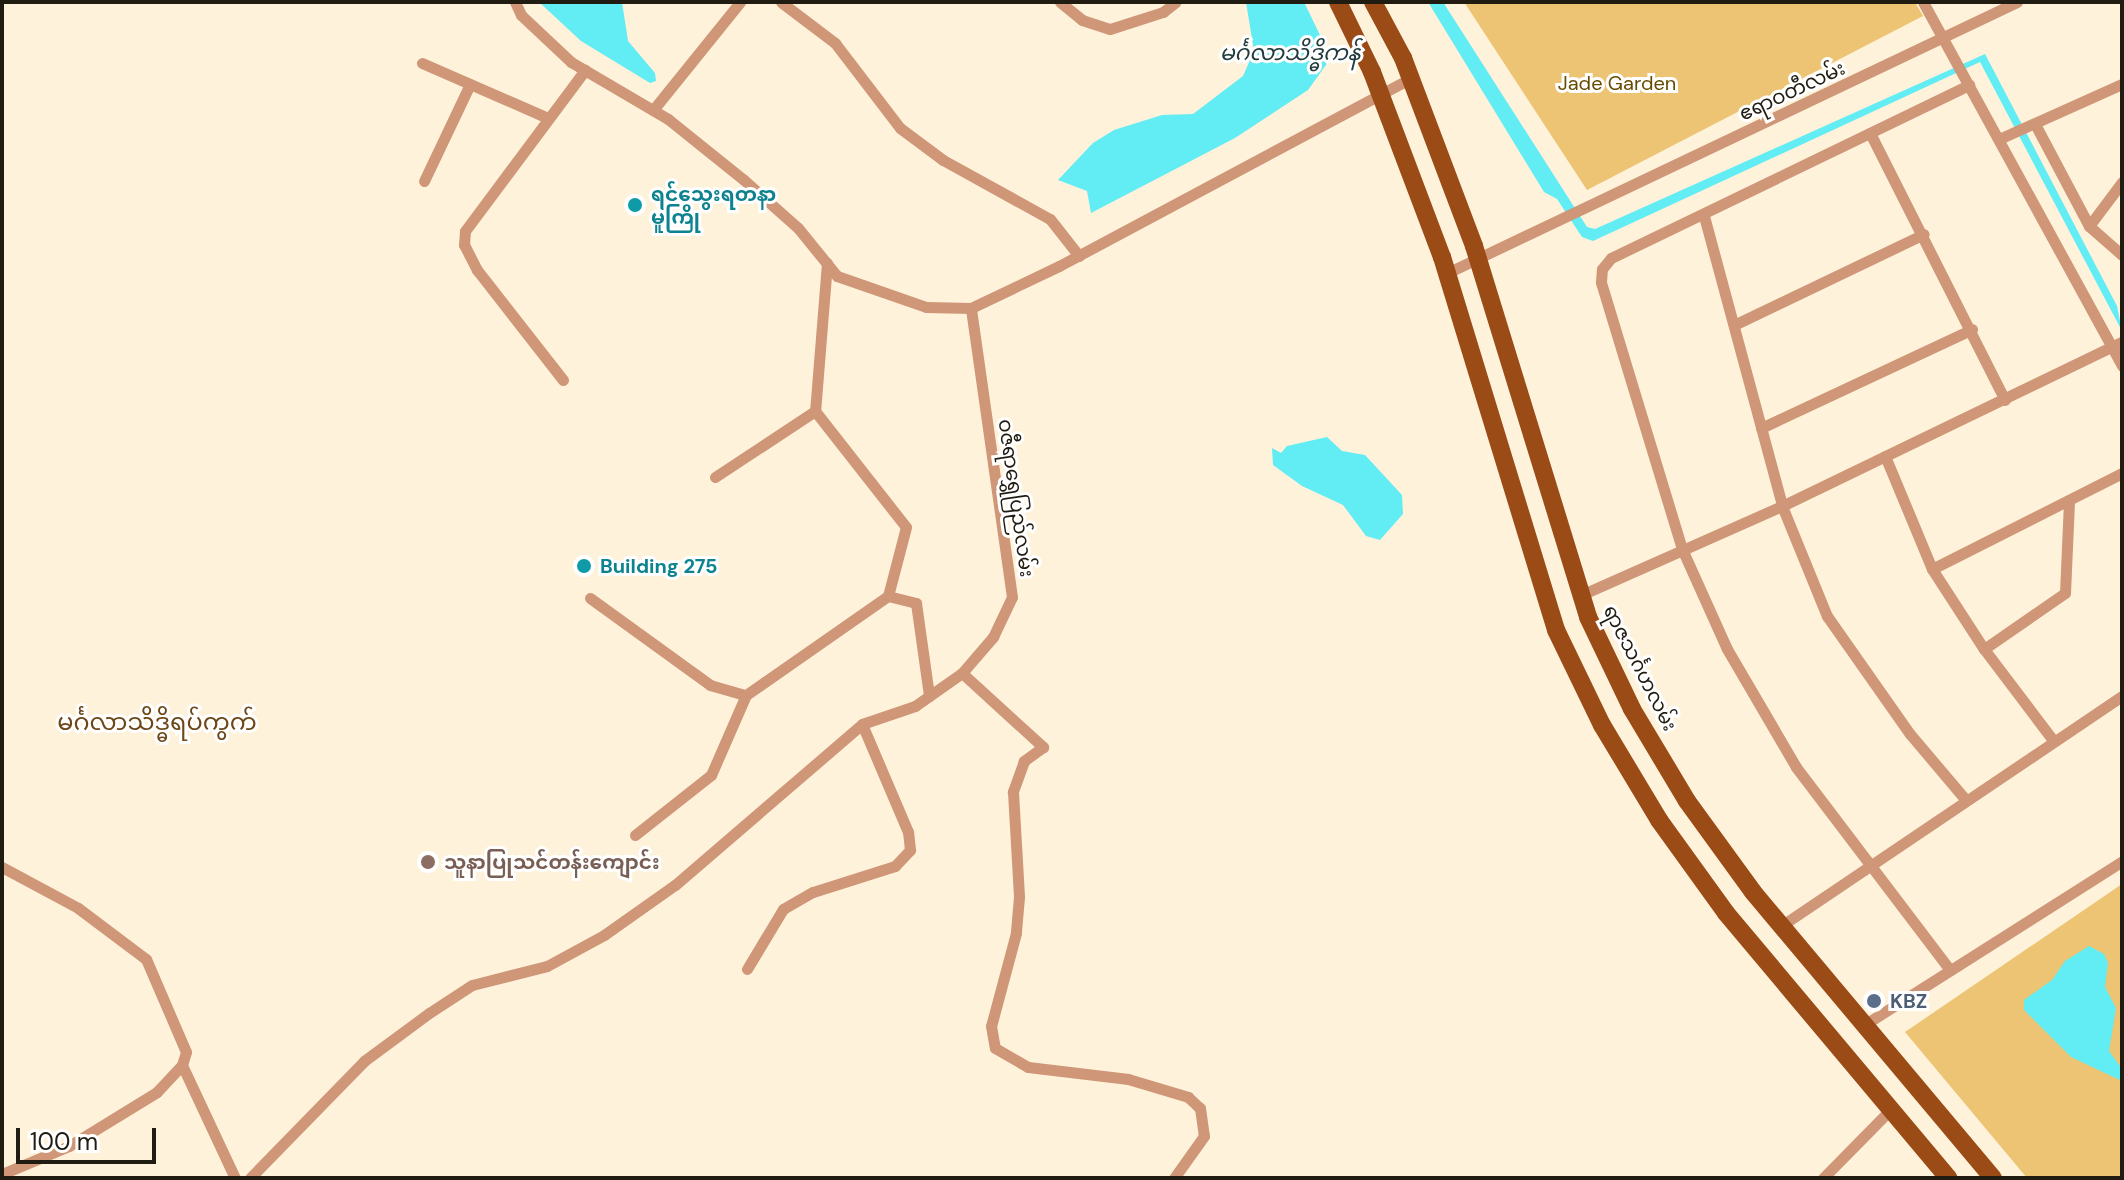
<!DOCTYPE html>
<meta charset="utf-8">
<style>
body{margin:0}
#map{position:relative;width:2124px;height:1180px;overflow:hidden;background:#fef2db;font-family:"DM Sans","Noto Sans Myanmar",sans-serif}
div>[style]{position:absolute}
.green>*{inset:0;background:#ecc473}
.water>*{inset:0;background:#62ecf4}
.street>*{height:11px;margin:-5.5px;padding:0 5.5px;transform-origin:5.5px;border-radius:5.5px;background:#cf9677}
.primary>*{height:18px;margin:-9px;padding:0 9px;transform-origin:9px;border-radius:9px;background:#9a4b16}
.dots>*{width:22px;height:22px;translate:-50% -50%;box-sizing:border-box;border:4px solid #fff;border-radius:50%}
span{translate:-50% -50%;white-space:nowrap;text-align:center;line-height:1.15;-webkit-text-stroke:6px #fff;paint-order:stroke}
.park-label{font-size:20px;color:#674b00}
.street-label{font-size:20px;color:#211c11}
.culture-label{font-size:20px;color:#0d838f;font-weight:700}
.left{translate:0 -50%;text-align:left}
.education-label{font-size:20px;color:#785e54;font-weight:700}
.service-label{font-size:20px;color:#4e5e75;font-weight:700}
.water-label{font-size:22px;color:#233b3d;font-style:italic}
.quarter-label{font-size:24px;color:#6d4718}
.frame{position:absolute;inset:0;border:4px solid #211c11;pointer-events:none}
.scale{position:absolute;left:16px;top:1128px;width:140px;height:36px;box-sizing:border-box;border:4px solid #211c11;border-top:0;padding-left:10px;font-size:24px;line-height:28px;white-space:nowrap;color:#211c11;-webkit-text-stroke:6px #fff;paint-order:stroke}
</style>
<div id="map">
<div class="green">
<div style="clip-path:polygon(1464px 2px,1915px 2px,1923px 16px,1587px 190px)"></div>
<div style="clip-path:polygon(2122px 884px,2122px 1178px,2027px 1178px,1905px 1032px)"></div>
</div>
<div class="water">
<div style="clip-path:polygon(539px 2px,622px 2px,628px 41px,655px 73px,656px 81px,650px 83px,581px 41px)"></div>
<div style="clip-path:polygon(1246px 2px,1304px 2px,1331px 58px,1308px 90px,1235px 138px,1091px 213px,1087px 191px,1058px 180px,1093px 143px,1114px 130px,1162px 115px,1193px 114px,1243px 76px,1254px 51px)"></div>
<div style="clip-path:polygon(1428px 2px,1443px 2px,1587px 227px,1595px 229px,1985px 54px,2117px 306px,2122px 331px,1980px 62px,1593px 241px,1582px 237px,1557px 199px,1544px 192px)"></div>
<div style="clip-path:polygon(1327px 437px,1342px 451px,1365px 455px,1402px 495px,1403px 514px,1380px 540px,1366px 536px,1343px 505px,1302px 486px,1273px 465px,1272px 448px,1281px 453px,1287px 446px)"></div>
<div style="clip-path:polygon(2089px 946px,2104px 954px,2108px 963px,2105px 987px,2116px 1008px,2109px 1051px,2122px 1069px,2122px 1081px,2071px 1057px,2024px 1010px,2024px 1000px,2052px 980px,2065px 961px)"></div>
</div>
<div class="street">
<div style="left:515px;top:2px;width:14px;rotate:65deg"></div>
<div style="left:521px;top:15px;width:69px;rotate:43.2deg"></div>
<div style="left:571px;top:62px;width:113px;rotate:30.4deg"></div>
<div style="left:668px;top:119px;width:97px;rotate:38.8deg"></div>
<div style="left:744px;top:180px;width:72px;rotate:41.6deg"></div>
<div style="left:798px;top:228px;width:62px;rotate:50.9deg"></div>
<div style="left:837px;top:276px;width:94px;rotate:19.2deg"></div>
<div style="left:926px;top:307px;width:45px;rotate:1.3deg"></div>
<div style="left:781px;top:2px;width:68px;rotate:37.2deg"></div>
<div style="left:835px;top:43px;width:107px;rotate:52.6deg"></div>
<div style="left:900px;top:128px;width:54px;rotate:36.7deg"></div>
<div style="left:943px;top:160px;width:122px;rotate:28.9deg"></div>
<div style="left:1050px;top:219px;width:47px;rotate:51.9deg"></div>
<div style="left:1060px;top:2px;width:28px;rotate:39deg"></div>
<div style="left:1082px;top:20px;width:29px;rotate:18deg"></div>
<div style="left:1110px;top:29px;width:56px;rotate:-17.8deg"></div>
<div style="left:1163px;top:12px;width:16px;rotate:-38deg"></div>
<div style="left:1923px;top:2px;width:415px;rotate:61.3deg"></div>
<div style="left:422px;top:63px;width:137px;rotate:23.6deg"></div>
<div style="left:653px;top:110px;width:139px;rotate:-51.1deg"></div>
<div style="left:2035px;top:124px;width:115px;rotate:62.1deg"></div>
<div style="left:2089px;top:226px;width:44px;rotate:41.3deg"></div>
<div style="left:1870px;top:133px;width:299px;rotate:63.2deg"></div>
<div style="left:1999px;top:139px;width:135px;rotate:-24.1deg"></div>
<div style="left:424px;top:181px;width:107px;rotate:-64.6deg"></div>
<div style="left:1704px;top:216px;width:300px;rotate:74.9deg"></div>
<div style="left:1782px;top:506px;width:119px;rotate:67.8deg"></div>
<div style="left:1827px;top:616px;width:144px;rotate:54.9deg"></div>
<div style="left:1910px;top:734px;width:85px;rotate:49.8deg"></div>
<div style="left:2089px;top:226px;width:55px;rotate:-53.1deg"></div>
<div style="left:827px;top:263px;width:148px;rotate:94.6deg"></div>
<div style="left:815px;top:411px;width:147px;rotate:51.9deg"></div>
<div style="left:906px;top:527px;width:71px;rotate:104.6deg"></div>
<div style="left:1447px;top:273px;width:631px;rotate:-25.43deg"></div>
<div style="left:1736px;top:324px;width:208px;rotate:-25.6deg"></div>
<div style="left:563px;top:380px;width:140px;rotate:-128deg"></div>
<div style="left:477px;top:270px;width:28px;rotate:-117deg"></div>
<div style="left:464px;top:245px;width:14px;rotate:-86deg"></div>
<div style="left:465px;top:231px;width:201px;rotate:-53.3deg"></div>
<div style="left:1761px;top:428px;width:233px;rotate:-25.1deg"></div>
<div style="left:1885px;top:456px;width:122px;rotate:67.4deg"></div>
<div style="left:1932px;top:569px;width:95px;rotate:57deg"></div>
<div style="left:1984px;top:649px;width:113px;rotate:52.9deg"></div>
<div style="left:715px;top:477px;width:120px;rotate:-33.4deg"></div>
<div style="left:1932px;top:569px;width:213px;rotate:-26.8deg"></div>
<div style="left:1581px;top:595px;width:220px;rotate:-23.9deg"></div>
<div style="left:1782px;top:506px;width:377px;rotate:-25.8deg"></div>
<div style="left:590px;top:598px;width:148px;rotate:35.9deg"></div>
<div style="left:710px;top:685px;width:37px;rotate:16deg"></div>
<div style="left:746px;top:695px;width:173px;rotate:-34.9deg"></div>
<div style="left:888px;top:596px;width:29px;rotate:14deg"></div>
<div style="left:916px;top:603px;width:94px;rotate:82deg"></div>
<div style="left:1984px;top:649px;width:98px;rotate:-34.7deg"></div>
<div style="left:2065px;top:593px;width:93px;rotate:-87.5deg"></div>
<div style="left:962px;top:673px;width:110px;rotate:42.4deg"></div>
<div style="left:1043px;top:747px;width:24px;rotate:144deg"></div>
<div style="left:1024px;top:761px;width:33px;rotate:110deg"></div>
<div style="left:1013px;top:792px;width:105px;rotate:86.7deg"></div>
<div style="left:1019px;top:897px;width:36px;rotate:95deg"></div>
<div style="left:1016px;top:933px;width:96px;rotate:105deg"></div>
<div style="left:991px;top:1026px;width:22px;rotate:80deg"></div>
<div style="left:995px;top:1048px;width:38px;rotate:30deg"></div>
<div style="left:1028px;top:1067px;width:101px;rotate:6.8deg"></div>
<div style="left:1128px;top:1079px;width:63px;rotate:16.7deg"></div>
<div style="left:1188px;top:1097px;width:16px;rotate:43deg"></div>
<div style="left:1200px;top:1108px;width:28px;rotate:82deg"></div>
<div style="left:1204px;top:1136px;width:52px;rotate:125.5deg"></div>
<div style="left:635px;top:835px;width:97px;rotate:-38.3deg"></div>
<div style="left:711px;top:775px;width:87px;rotate:-66.4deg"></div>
<div style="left:2px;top:867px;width:86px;rotate:28.3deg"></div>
<div style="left:78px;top:908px;width:85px;rotate:36.9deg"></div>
<div style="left:146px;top:959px;width:101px;rotate:66.7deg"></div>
<div style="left:186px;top:1052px;width:14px;rotate:107deg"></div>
<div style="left:182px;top:1065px;width:37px;rotate:133deg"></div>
<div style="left:157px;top:1092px;width:103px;rotate:148.5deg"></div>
<div style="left:69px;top:1146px;width:73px;rotate:157.3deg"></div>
<div style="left:1781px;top:926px;width:411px;rotate:-34deg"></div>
<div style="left:747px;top:969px;width:70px;rotate:-59deg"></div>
<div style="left:783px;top:909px;width:34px;rotate:-30deg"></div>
<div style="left:813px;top:892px;width:86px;rotate:-17.6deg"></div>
<div style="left:895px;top:866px;width:22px;rotate:-47deg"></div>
<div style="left:910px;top:850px;width:18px;rotate:-96deg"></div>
<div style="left:908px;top:832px;width:117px;rotate:-113.1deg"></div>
<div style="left:1950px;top:970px;width:255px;rotate:-127.2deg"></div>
<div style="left:1796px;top:767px;width:137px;rotate:-120.3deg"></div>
<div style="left:1727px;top:649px;width:110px;rotate:-114.2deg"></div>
<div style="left:1682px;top:549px;width:279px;rotate:-106.9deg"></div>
<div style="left:1601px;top:282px;width:13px;rotate:-86deg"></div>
<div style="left:1602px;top:269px;width:14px;rotate:-51deg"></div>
<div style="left:1611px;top:258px;width:398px;rotate:-25.8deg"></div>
<div style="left:1864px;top:1025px;width:306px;rotate:-32.4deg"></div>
<div style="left:182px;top:1065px;width:125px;rotate:64.9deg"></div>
<div style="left:250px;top:1178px;width:163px;rotate:-45.7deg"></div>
<div style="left:364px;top:1061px;width:81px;rotate:-36.4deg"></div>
<div style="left:429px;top:1013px;width:51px;rotate:-33.1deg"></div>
<div style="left:472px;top:985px;width:77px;rotate:-14.2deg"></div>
<div style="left:547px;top:966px;width:65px;rotate:-28.5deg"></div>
<div style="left:604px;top:935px;width:87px;rotate:-35.2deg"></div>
<div style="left:675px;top:885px;width:247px;rotate:-40.7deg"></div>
<div style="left:862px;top:724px;width:56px;rotate:-18.8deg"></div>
<div style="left:915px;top:706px;width:57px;rotate:-35.1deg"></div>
<div style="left:962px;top:673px;width:48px;rotate:-49.3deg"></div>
<div style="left:993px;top:637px;width:44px;rotate:-64.6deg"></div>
<div style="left:1012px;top:597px;width:292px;rotate:-98.1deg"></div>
<div style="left:971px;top:308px;width:98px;rotate:-25.5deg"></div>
<div style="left:1059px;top:266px;width:399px;rotate:-28.1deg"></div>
<div style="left:1823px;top:1178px;width:97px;rotate:-45.4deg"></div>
</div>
<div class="primary">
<div style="left:1338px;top:2px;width:78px;rotate:64.1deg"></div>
<div style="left:1372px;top:72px;width:198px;rotate:69.3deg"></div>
<div style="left:1442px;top:257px;width:390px;rotate:73deg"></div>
<div style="left:1556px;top:630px;width:106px;rotate:64.2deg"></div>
<div style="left:1602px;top:725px;width:111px;rotate:59deg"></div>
<div style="left:1659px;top:820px;width:115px;rotate:54.2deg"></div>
<div style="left:1726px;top:913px;width:346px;rotate:50deg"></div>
<div style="left:1373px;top:2px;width:64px;rotate:61.8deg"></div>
<div style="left:1403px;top:58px;width:201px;rotate:69.3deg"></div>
<div style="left:1474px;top:246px;width:388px;rotate:72.9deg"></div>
<div style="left:1588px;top:617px;width:102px;rotate:64.4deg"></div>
<div style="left:1632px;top:709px;width:107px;rotate:59.1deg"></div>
<div style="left:1687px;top:801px;width:112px;rotate:54deg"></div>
<div style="left:1753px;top:892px;width:373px;rotate:50deg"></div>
</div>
<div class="dots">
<div style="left:635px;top:205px;background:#0f9aa8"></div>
<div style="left:584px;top:566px;background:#0f9aa8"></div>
<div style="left:428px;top:862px;background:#8d6e63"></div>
<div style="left:1874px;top:1001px;background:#5c6f8a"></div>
</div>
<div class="park-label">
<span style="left:1617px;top:83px">Jade Garden</span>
</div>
<div class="street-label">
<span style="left:1792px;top:91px;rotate:-25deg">ဧရာဝတီလမ်း</span>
<span style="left:1016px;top:498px;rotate:82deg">ဝဇီရာရွှေပြည်လမ်း</span>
<span style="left:1640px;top:668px;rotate:63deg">ရာဇသင်္ဂဟလမ်း</span>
</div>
<div class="culture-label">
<span class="left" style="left:651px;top:206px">ရင်သွေးရတနာ<br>မူကြို</span>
<span class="left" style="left:600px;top:566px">Building 275</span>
</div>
<div class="education-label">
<span class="left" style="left:444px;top:862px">သူနာပြုသင်တန်းကျောင်း</span>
</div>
<div class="service-label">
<span class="left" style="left:1890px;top:1001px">KBZ</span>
</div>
<div class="water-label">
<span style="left:1290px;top:53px">မင်္ဂလာသိဒ္ဓိကန်</span>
</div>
<div class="quarter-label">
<span style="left:157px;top:722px">မင်္ဂလာသိဒ္ဓိရပ်ကွက်</span>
</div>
<div class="frame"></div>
<div class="scale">100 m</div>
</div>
